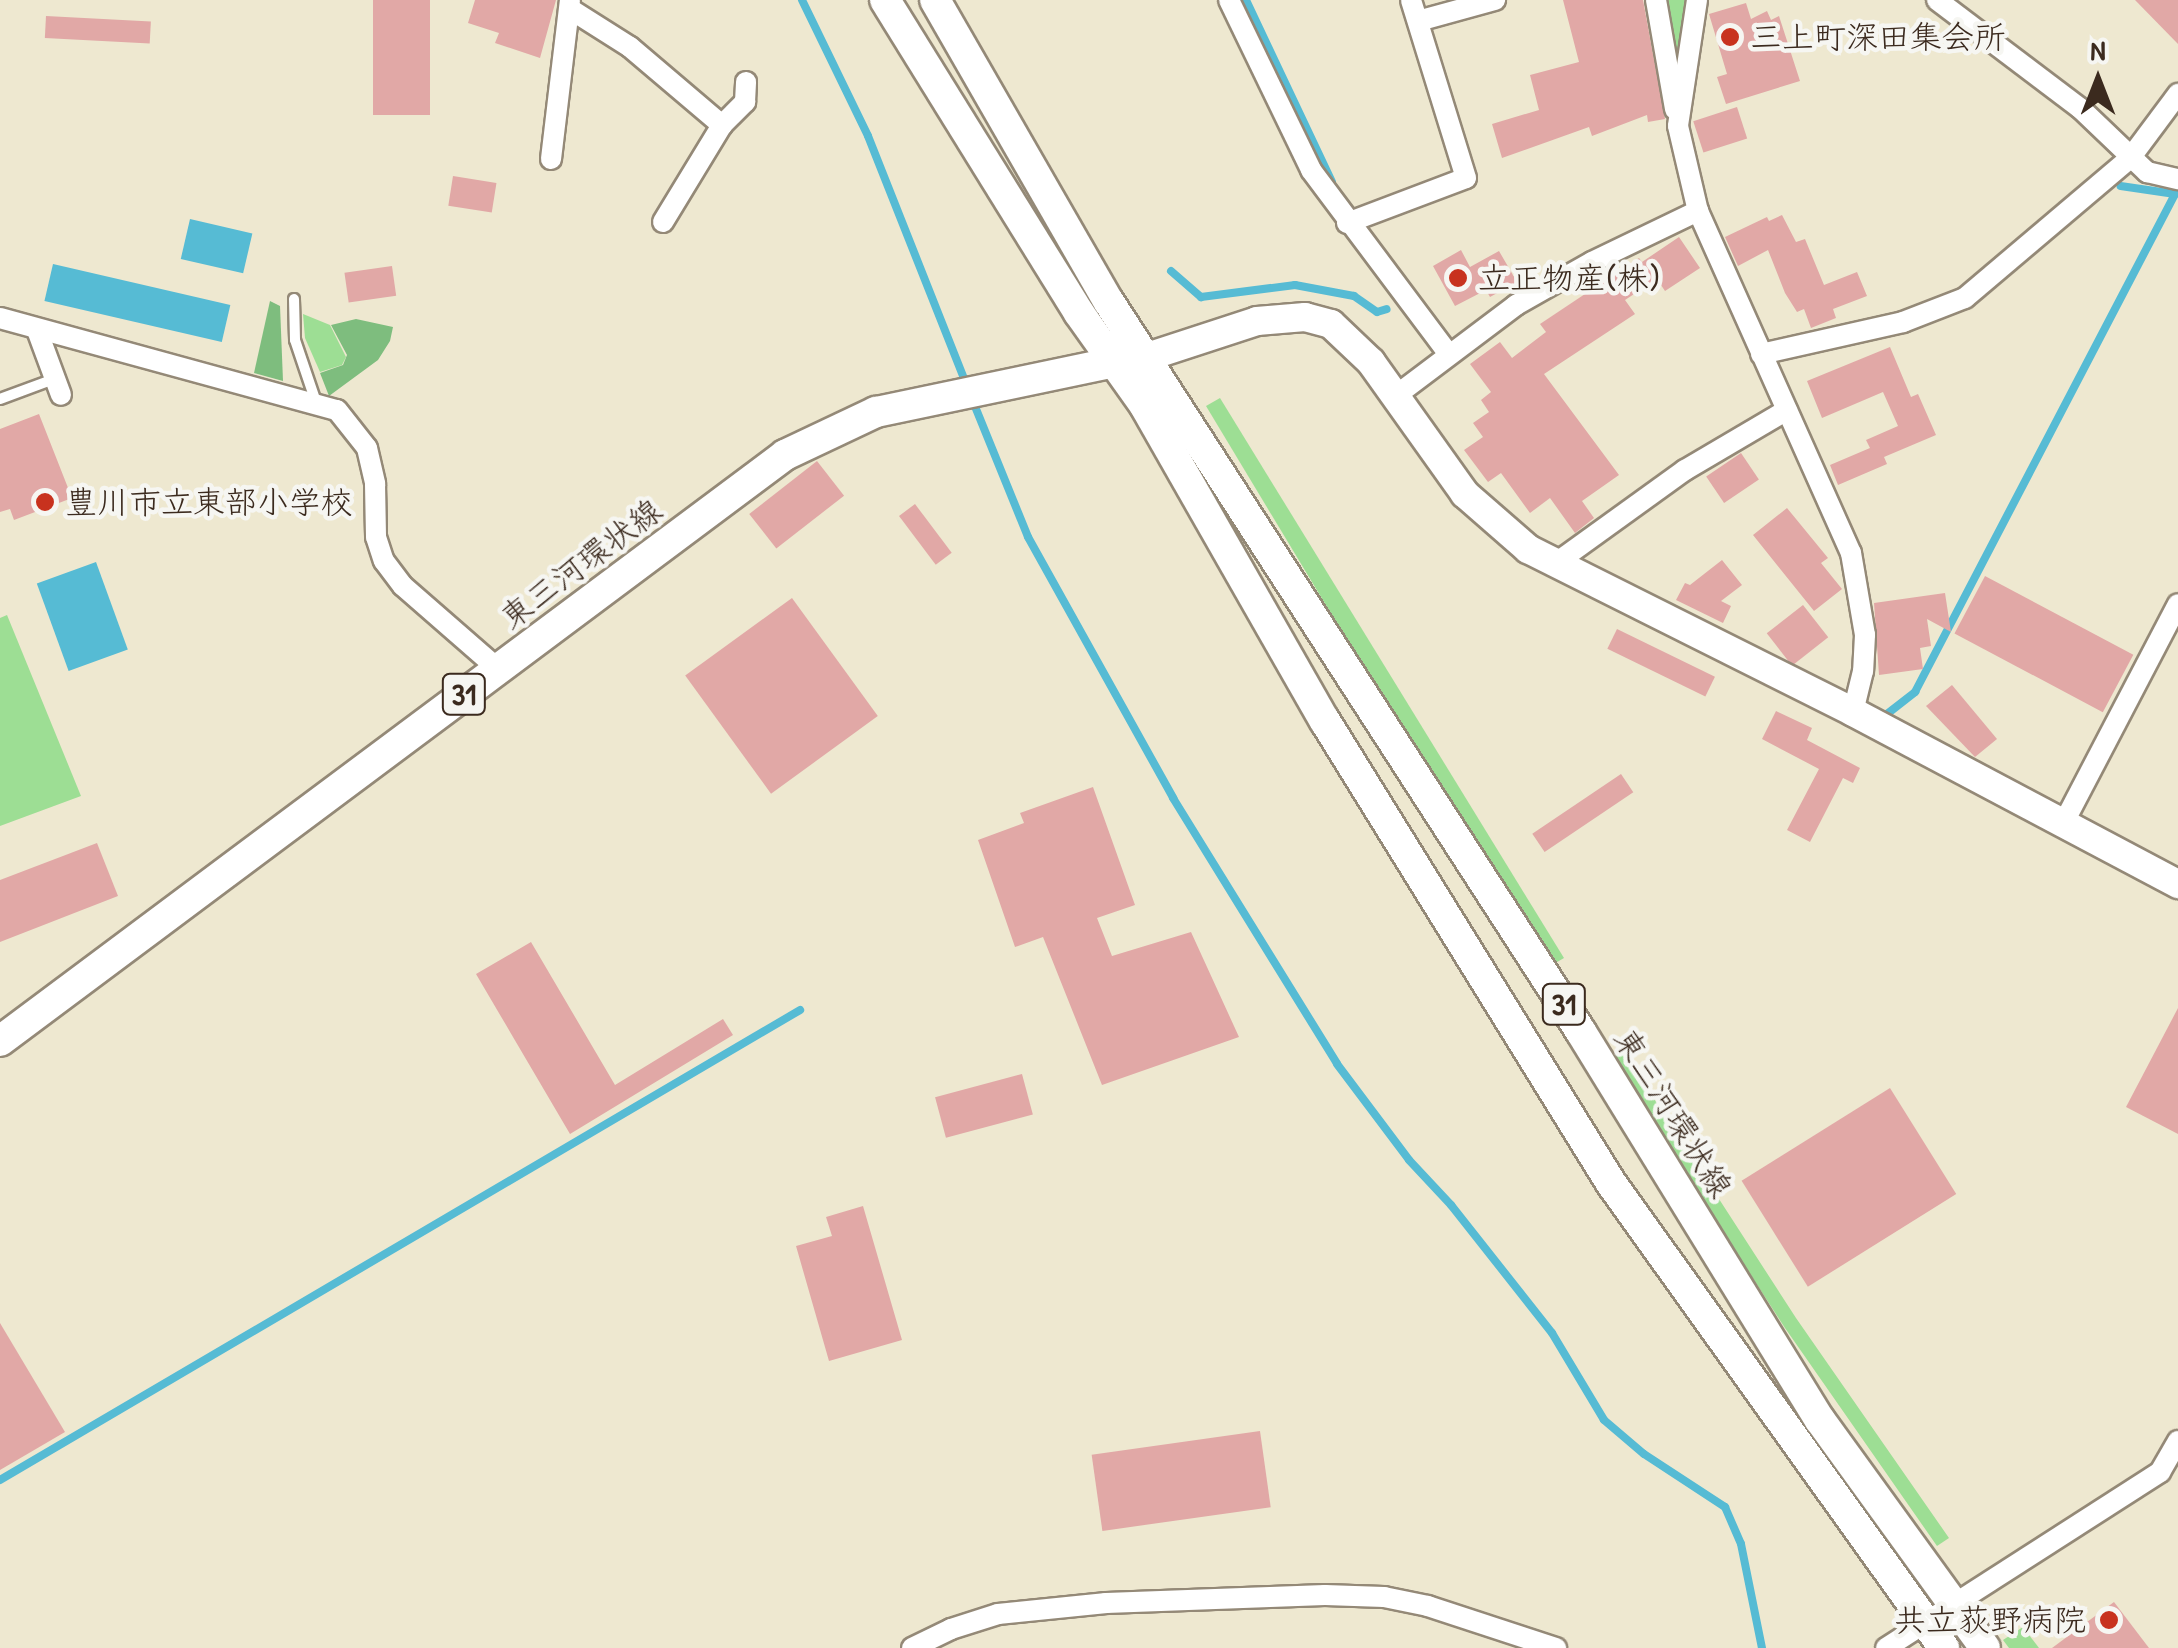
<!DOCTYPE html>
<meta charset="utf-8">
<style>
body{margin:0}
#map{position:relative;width:2178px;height:1648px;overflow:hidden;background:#eee8d0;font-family:"Patrick Hand","Klee One",sans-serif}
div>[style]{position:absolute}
.green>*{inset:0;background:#9dde94}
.forest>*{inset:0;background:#7ebd7e}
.water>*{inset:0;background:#56bbd4;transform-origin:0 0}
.stream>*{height:8px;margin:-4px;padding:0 4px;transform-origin:4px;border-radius:4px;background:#56bbd4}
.building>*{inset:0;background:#e1a8a6;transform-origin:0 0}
.roads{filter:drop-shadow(2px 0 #948977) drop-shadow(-2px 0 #948977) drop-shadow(0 2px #948977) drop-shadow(0 -2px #948977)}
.lane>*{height:10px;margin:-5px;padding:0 5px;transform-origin:5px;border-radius:5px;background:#fff}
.street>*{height:20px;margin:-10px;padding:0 10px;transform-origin:10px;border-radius:10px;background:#fff}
.secondary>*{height:28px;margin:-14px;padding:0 14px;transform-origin:14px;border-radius:14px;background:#fff}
.primary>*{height:30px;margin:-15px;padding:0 15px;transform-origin:15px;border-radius:15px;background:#fff}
.dots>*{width:28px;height:28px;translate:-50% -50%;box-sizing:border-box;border:5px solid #f6f6f2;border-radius:50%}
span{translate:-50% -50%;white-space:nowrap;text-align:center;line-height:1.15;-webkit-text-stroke:9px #f6f6f2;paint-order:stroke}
.shield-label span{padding:2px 8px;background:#f6f6f2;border:2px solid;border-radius:8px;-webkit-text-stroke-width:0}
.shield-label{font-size:30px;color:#3b2a1e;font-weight:700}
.poi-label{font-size:32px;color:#3b2a1e}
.left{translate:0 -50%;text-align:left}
.right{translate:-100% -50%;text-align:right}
.street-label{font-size:32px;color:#3b2a1e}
.north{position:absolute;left:2048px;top:30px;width:100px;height:100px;-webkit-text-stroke:8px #f6f6f2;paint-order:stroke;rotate:0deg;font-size:28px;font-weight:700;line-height:40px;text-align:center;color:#3b2a1e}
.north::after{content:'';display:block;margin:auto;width:35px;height:45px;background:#3b2a1e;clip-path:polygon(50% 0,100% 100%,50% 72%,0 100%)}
</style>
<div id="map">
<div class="green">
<div style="clip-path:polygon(1664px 0,1687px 0,1675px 77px)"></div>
<div style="clip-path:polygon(303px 314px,330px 325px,346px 357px,342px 365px,320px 372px,305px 338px)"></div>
<div style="clip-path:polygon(1220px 398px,1564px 958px,1552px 965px,1395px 720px,1206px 406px)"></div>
<div style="clip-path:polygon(7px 615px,81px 796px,0 826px,0 618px)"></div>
<div style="clip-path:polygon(1622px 1049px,1796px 1318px,1949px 1538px,1937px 1546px,1785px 1328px,1610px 1057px)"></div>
<div style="clip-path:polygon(2023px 1627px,2039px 1648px,2009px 1648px,2003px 1640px)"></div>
</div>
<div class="forest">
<div style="clip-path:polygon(270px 301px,280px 306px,283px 381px,254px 373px)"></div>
<div style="clip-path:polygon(356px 319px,393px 327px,390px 341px,378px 360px,329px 396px,320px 373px,343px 365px,347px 355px,331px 325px)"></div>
</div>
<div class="water">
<div style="left:190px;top:219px;width:64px;height:41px;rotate:13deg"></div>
<div style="left:53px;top:264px;width:182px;height:38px;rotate:13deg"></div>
<div style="left:96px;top:562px;width:93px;height:63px;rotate:70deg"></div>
</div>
<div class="stream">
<div style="left:802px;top:0;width:151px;rotate:64.1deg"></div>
<div style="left:868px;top:136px;width:269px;rotate:68.4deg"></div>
<div style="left:1246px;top:0;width:201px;rotate:64.7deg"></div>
<div style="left:1171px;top:271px;width:40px;rotate:41deg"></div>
<div style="left:1201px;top:297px;width:95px;rotate:-7.3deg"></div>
<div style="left:1295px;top:285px;width:60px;rotate:10.6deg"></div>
<div style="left:1354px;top:296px;width:28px;rotate:35deg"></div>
<div style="left:1377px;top:312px;width:10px;rotate:-17deg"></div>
<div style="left:972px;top:399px;width:149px;rotate:67.9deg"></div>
<div style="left:1028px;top:537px;width:299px;rotate:60.9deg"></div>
<div style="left:1173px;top:798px;width:312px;rotate:58.3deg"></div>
<div style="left:1337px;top:1064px;width:120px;rotate:53.1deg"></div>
<div style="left:1409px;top:1160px;width:62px;rotate:47deg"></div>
<div style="left:1451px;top:1205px;width:163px;rotate:51.7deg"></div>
<div style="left:1552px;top:1333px;width:101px;rotate:59.1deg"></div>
<div style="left:1604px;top:1420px;width:52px;rotate:40.4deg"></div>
<div style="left:1644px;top:1454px;width:97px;rotate:33.2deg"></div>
<div style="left:1725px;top:1507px;width:40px;rotate:66.6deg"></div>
<div style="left:1741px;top:1544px;width:106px;rotate:78.6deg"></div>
<div style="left:1887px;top:714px;width:36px;rotate:-38deg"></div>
<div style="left:1915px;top:692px;width:562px;rotate:-62.43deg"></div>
<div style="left:2175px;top:194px;width:55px;rotate:-171.6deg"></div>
<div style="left:0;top:1480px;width:928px;rotate:-30.43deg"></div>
</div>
<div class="building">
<div style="left:373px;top:0;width:57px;height:115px"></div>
<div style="clip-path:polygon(475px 0,556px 0,540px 58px,495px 43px,499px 33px,468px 23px)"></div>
<div style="clip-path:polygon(1563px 0,1643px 0,1665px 119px,1648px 122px,1647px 115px,1592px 136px,1589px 127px,1502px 158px,1492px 124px,1539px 110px,1530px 75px,1579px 62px)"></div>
<div style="clip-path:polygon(2135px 0,2178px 0,2178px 44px)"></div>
<div style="clip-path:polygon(1746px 3px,1751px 19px,1767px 11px,1771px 20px,1779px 16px,1800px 81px,1726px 104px,1717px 77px,1727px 74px,1709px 14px)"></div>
<div style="left:46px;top:16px;width:105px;height:22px;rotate:3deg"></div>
<div style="left:1737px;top:107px;width:33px;height:46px;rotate:72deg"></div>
<div style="left:453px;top:176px;width:44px;height:30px;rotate:9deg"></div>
<div style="clip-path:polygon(1782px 215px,1796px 242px,1805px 239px,1824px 285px,1857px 272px,1867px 296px,1833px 309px,1836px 318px,1811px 328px,1804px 309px,1797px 312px,1785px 293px,1768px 250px,1738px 266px,1725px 237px,1767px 217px,1769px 221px)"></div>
<div style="clip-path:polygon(1679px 237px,1700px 268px,1665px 291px,1657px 279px,1625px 300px,1635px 314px,1544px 374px,1619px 475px,1582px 501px,1594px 518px,1575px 533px,1550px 498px,1530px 513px,1501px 473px,1488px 482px,1464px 450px,1483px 437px,1473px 423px,1489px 412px,1481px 400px,1491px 392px,1470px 364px,1500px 342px,1512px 358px,1546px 332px,1540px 324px,1639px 258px,1642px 262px)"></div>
<div style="clip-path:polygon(1461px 250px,1470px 267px,1499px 251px,1517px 282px,1490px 297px,1486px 290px,1455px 306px,1433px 266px)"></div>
<div style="left:392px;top:266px;width:30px;height:48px;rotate:82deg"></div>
<div style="clip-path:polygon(1890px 347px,1911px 397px,1918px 394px,1936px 435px,1884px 457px,1887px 464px,1838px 485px,1830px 465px,1870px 448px,1866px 440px,1898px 426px,1883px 392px,1822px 418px,1807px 381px)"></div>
<div style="clip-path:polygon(39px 414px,72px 498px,14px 520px,10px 509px,0 512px,0 429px)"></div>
<div style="left:1741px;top:453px;width:32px;height:42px;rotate:56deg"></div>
<div style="left:817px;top:461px;width:44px;height:86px;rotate:52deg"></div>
<div style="left:915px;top:504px;width:61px;height:20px;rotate:53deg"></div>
<div style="clip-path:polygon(1787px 508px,1828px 558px,1821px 563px,1842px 589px,1814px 611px,1753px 535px)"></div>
<div style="clip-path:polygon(1722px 560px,1742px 585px,1721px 601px,1731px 606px,1723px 623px,1676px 600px,1685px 583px,1690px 585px)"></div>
<div style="left:1985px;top:576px;width:168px;height:65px;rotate:28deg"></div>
<div style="clip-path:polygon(1945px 593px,1951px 632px,1927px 619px,1931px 646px,1920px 648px,1923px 669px,1879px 675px,1874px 603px)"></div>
<div style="left:792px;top:598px;width:146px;height:132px;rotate:54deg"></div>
<div style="left:1803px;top:605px;width:41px;height:46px;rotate:52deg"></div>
<div style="left:1617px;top:629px;width:109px;height:22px;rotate:26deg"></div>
<div style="clip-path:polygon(1952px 685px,1997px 739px,1975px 757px,1926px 706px)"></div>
<div style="clip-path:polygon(1776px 711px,1812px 728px,1807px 740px,1860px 768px,1853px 783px,1843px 778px,1810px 842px,1787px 830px,1819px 769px,1762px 739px)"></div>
<div style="left:1621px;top:774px;width:22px;height:107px;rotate:56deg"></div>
<div style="clip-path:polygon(1093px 787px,1135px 905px,1097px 918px,1112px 956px,1191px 932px,1239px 1037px,1102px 1085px,1043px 937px,1015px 947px,978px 840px,1024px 823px,1020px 813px)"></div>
<div style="clip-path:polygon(97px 843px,118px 896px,0 942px,0 880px)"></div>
<div style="clip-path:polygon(531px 942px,615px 1085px,723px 1019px,733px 1035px,570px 1134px,476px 974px)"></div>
<div style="clip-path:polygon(2178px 1008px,2178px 1134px,2126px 1107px)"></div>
<div style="left:1022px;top:1074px;width:42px;height:90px;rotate:75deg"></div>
<div style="left:1890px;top:1088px;width:125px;height:175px;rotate:58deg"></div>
<div style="clip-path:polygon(863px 1206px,902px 1340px,829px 1361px,796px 1246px,832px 1236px,826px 1217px)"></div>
<div style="clip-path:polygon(0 1323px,65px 1432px,0 1470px)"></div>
<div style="left:1260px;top:1431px;width:77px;height:170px;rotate:82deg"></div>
<div style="clip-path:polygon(2114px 1602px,2149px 1648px,2052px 1648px)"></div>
</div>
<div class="roads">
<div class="lane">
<div style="left:294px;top:299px;width:41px;rotate:88.6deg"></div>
<div style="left:295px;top:340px;width:65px;rotate:71.3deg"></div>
<div style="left:0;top:399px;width:58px;rotate:-20.3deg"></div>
</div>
<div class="street">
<div style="left:1229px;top:0;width:189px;rotate:64.2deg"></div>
<div style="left:1311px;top:170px;width:229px;rotate:53.2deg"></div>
<div style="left:1656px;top:0;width:111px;rotate:80.1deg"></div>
<div style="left:1697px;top:0;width:127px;rotate:98.6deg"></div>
<div style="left:1678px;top:126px;width:87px;rotate:76.8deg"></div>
<div style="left:1698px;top:211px;width:375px;rotate:65.9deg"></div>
<div style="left:1851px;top:553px;width:83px;rotate:80.3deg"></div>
<div style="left:1865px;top:635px;width:36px;rotate:93deg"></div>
<div style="left:1863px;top:671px;width:42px;rotate:103.7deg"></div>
<div style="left:1937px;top:0;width:179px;rotate:37.1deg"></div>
<div style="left:2080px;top:108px;width:93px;rotate:43.7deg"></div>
<div style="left:2147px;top:172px;width:32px;rotate:13deg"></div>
<div style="left:570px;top:9px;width:71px;rotate:32.3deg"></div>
<div style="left:630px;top:47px;width:121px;rotate:40.3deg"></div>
<div style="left:1418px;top:21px;width:80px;rotate:-15.3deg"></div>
<div style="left:551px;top:159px;width:160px;rotate:-83.2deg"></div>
<div style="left:663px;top:222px;width:114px;rotate:-58.7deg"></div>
<div style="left:722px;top:125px;width:33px;rotate:-45deg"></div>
<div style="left:745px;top:102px;width:20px;rotate:-87deg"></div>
<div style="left:1347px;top:223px;width:127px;rotate:-20.7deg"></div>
<div style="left:1466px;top:178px;width:186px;rotate:-107.2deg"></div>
<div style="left:0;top:318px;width:349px;rotate:15.3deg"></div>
<div style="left:337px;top:410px;width:48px;rotate:51.7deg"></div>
<div style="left:367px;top:448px;width:37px;rotate:77deg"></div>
<div style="left:375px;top:484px;width:53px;rotate:88.9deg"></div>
<div style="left:376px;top:537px;width:25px;rotate:72deg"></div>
<div style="left:384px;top:561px;width:31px;rotate:53deg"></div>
<div style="left:403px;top:586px;width:126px;rotate:41.1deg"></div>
<div style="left:37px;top:330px;width:69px;rotate:69.7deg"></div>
<div style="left:1761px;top:354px;width:146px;rotate:-12.7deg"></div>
<div style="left:1903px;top:322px;width:66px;rotate:-21.2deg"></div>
<div style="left:1965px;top:298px;width:218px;rotate:-40.3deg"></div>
<div style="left:2131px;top:157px;width:79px;rotate:-53.3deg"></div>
<div style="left:1394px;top:397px;width:153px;rotate:-37deg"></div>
<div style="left:1516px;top:305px;width:87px;rotate:-29.5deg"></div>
<div style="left:1592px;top:262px;width:118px;rotate:-25.7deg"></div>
<div style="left:1556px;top:563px;width:159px;rotate:-35.8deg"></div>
<div style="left:1685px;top:470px;width:118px;rotate:-30.5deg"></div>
<div style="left:2063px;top:824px;width:248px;rotate:-62.4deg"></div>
<div style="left:912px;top:1648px;width:43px;rotate:-26deg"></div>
<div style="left:951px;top:1629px;width:49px;rotate:-17.7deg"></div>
<div style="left:998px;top:1614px;width:109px;rotate:-5.8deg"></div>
<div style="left:1106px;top:1603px;width:219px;rotate:-2.1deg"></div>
<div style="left:1325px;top:1595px;width:59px;rotate:1.9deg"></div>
<div style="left:1384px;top:1597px;width:45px;rotate:11.6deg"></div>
<div style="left:1428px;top:1606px;width:135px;rotate:18.2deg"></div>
<div style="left:1886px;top:1648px;width:326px;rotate:-32.7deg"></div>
<div style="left:2160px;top:1472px;width:36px;rotate:-60deg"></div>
</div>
<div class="secondary">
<div style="left:1147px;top:357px;width:116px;rotate:-18.1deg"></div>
<div style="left:1257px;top:321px;width:48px;rotate:-4.8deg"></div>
<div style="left:1305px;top:317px;width:27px;rotate:15deg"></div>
<div style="left:1331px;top:324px;width:55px;rotate:43.5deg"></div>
<div style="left:1371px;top:362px;width:162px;rotate:54.5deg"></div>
<div style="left:1465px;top:494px;width:84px;rotate:41.1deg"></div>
<div style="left:1528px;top:549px;width:364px;rotate:26.6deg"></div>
<div style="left:1853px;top:712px;width:368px;rotate:27.9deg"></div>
</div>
<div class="primary">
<div style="left:885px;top:0;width:368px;rotate:58.2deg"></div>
<div style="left:1079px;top:313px;width:114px;rotate:54.6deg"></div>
<div style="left:1145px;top:406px;width:363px;rotate:60.3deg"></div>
<div style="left:1325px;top:721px;width:543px;rotate:58.24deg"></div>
<div style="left:1611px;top:1183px;width:572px;rotate:54.39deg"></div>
<div style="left:935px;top:0;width:349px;rotate:60.1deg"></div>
<div style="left:1109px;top:302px;width:869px;rotate:57.11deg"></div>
<div style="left:1581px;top:1032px;width:456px;rotate:58.4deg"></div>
<div style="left:1820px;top:1420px;width:281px;rotate:54.1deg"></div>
<div style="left:0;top:1041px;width:980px;rotate:-36.74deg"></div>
<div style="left:785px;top:455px;width:101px;rotate:-25.3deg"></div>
<div style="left:876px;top:412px;width:258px;rotate:-11.8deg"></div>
</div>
</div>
<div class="dots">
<div style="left:1730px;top:37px;background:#c8321e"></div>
<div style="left:1458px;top:278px;background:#c8321e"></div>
<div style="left:45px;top:502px;background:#c8321e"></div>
<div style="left:2109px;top:1620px;background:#c8321e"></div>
</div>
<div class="shield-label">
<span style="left:464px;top:694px">31</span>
<span style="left:1564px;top:1004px">31</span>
</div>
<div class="poi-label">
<span class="left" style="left:1750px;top:37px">三上町深田集会所</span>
<span class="left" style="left:1478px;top:278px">立正物産(株)</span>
<span class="left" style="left:65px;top:502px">豊川市立東部小学校</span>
<span class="right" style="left:2086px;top:1620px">共立荻野病院</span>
</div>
<div class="street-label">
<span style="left:581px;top:564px;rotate:-37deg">東三河環状線</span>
<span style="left:1673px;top:1113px;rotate:58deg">東三河環状線</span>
</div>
<div class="north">N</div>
</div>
